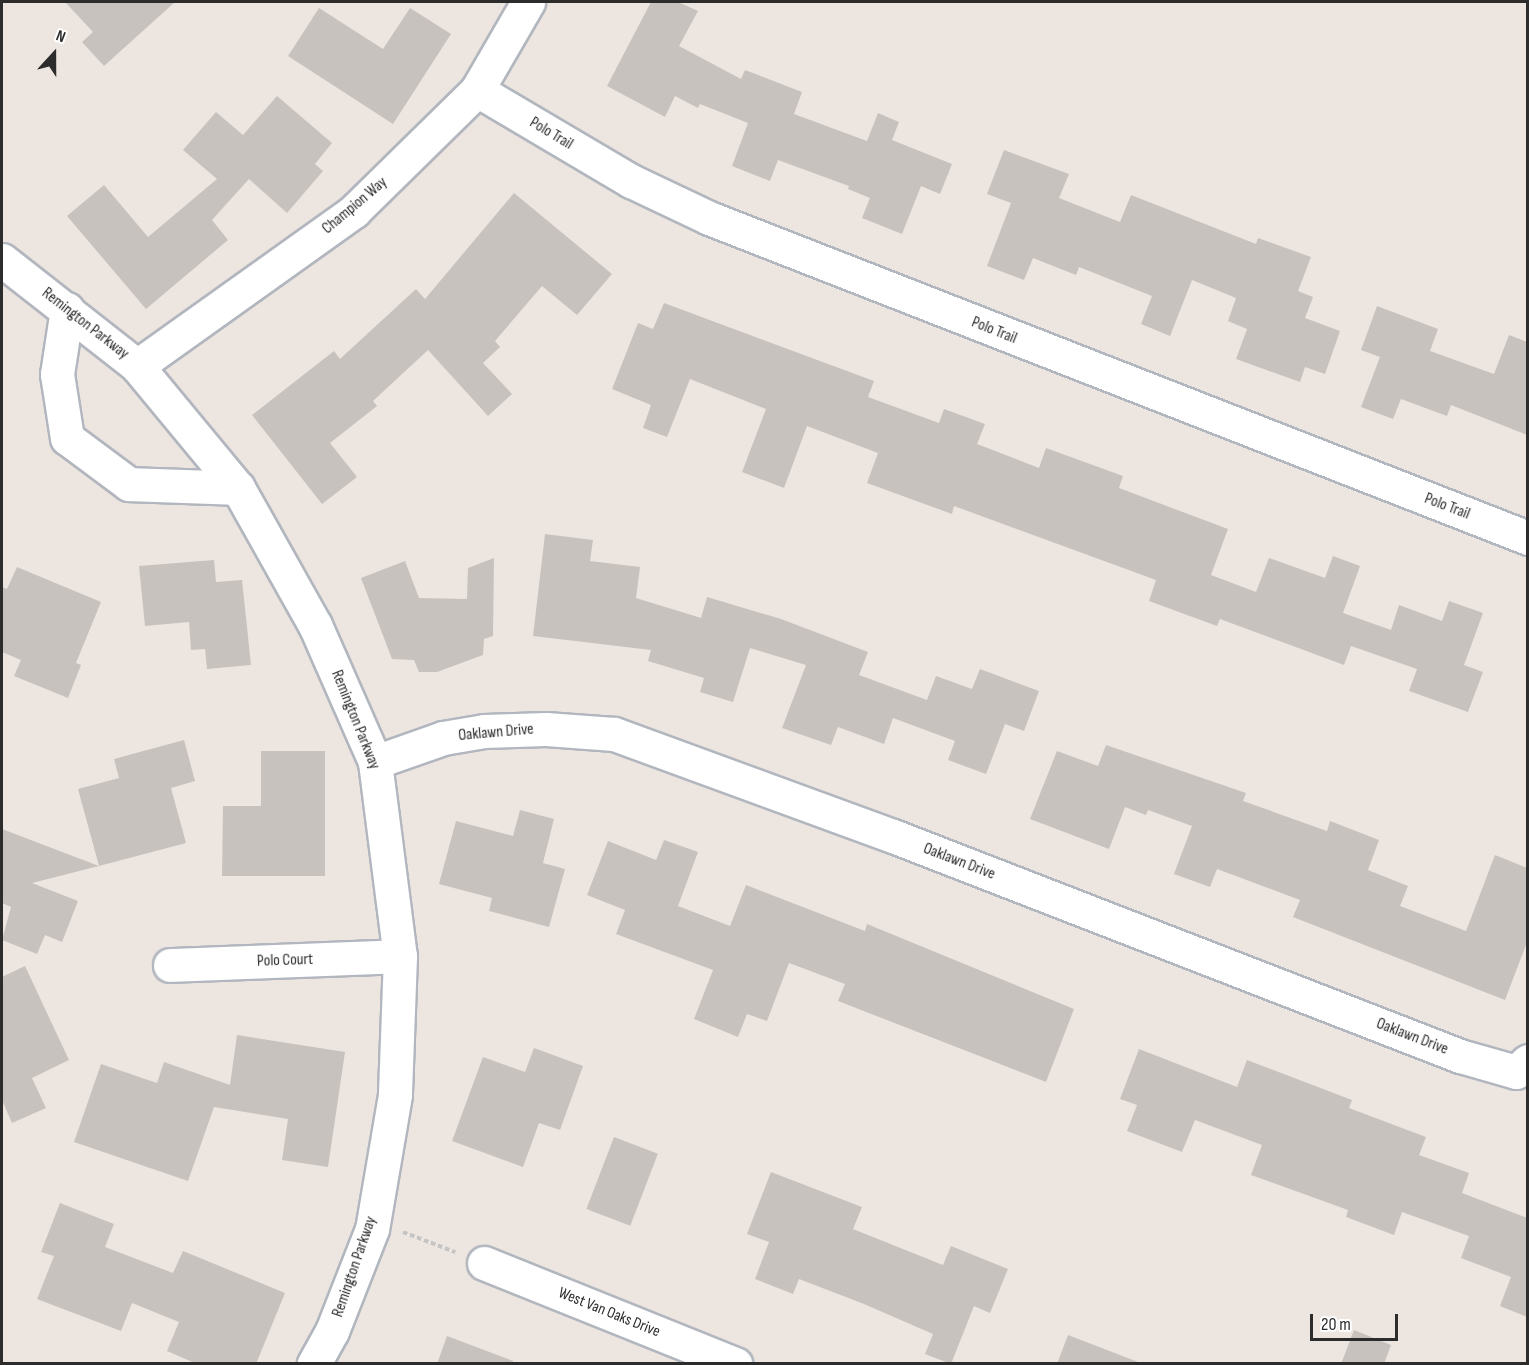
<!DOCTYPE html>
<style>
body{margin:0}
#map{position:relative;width:1529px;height:1365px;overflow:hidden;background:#ede5df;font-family:"Sofia Sans Condensed",sans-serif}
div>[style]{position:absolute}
.building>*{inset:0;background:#c8c2be;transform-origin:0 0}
.path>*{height:4px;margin-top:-2px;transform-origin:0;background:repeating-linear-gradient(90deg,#c4c4c4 0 4.5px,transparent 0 7.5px)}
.roads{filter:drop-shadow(2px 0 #b2b6be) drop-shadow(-2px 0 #b2b6be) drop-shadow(0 2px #b2b6be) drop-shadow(0 -2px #b2b6be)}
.minor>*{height:33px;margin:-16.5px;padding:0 16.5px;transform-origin:16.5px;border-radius:16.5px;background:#fff}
span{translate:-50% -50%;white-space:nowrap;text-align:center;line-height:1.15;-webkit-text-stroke:5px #fff;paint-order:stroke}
.street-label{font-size:16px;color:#2c2c2c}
.frame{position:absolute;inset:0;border:3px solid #2c2c2c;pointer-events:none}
.north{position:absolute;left:24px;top:24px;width:60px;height:60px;-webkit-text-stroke:4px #fff;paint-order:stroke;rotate:21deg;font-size:16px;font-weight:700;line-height:24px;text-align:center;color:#2c2c2c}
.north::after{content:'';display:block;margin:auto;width:21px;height:27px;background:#2c2c2c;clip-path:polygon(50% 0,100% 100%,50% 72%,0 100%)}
.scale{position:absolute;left:1310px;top:1314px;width:88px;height:27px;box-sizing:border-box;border:3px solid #2c2c2c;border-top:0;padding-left:8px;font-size:18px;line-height:21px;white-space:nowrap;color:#2c2c2c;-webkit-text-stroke:4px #fff;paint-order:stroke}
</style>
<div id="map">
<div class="building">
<div style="clip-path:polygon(65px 2px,175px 2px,104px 66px,82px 42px,93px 32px)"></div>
<div style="clip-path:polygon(651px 2px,678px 2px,698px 11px,679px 46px,741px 79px,745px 70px,802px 92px,794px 114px,867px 141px,878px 113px,899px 122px,892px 140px,952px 164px,940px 194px,921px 186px,902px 234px,862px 218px,870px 198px,848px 189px,849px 186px,778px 160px,770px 181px,732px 166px,748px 123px,700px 104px,698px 108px,675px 96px,665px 117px,607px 86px)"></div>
<div style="clip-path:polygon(319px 8px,383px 49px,410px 8px,451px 34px,393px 124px,288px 56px)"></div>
<div style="clip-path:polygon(277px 96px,332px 143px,315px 164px,323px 171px,287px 213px,249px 179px,212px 220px,228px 240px,146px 309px,67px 216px,104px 185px,148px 237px,217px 179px,183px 150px,216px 112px,243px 135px)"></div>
<div style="clip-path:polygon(1004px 150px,1069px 174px,1059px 198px,1120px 222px,1131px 195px,1256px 244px,1258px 238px,1311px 257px,1298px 291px,1313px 297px,1305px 318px,1340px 331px,1325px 374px,1305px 367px,1300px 382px,1236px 359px,1247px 329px,1228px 321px,1236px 298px,1192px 280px,1170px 336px,1141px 324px,1152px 296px,1079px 267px,1076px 275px,1033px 258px,1024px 280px,987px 266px,1011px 203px,987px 194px)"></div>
<div style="clip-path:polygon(514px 193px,612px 274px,577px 315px,542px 286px,495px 341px,500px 347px,483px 363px,512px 394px,488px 416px,428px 350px,373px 401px,377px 406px,330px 443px,357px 477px,322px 504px,252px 415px,334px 351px,340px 359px,416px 289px,425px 299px)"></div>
<div style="clip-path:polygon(664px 303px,874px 381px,868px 397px,939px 423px,944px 409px,985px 424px,977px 444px,1039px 468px,1046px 448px,1123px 476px,1119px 488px,1228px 529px,1211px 575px,1256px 592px,1269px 558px,1325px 578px,1333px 556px,1360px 566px,1343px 613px,1391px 630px,1399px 605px,1442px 621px,1449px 601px,1483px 613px,1464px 665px,1483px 672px,1468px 712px,1409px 691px,1417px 669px,1351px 646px,1344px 665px,1220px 619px,1217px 626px,1149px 601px,1156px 580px,954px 506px,952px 514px,867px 483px,878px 453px,807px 426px,784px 488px,742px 472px,766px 409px,690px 379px,667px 437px,643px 428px,651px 405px,612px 389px,638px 323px,653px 329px)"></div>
<div style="clip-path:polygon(1377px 306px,1438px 329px,1430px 351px,1494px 374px,1509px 335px,1527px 342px,1527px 435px,1451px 405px,1447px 416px,1401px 399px,1393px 419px,1361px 407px,1380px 357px,1361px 350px)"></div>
<div style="clip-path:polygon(545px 534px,593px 540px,590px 561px,640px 567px,636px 598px,701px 618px,707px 597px,781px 619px,868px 652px,859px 675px,927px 700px,936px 676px,972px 689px,980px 669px,1039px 691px,1024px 731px,1005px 724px,986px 774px,948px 760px,955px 741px,893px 718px,884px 744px,838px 727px,831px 745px,782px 728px,806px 665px,750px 648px,733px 702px,700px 692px,704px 678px,648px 661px,651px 650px,533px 636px)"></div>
<div style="clip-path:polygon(494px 558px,493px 636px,484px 639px,483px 655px,437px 672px,419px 672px,414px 660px,392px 659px,361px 578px,405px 561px,419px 598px,467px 599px,468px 568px)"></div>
<div style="clip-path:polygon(214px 560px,216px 582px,242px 580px,251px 665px,207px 669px,205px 649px,191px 650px,189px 622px,145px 626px,139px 566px)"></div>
<div style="clip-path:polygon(17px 567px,101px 602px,76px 663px,81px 665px,68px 698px,14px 676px,21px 660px,2px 652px,2px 587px,7px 589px)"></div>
<div style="clip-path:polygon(184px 740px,195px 781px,171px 788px,186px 843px,99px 866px,78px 789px,119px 778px,114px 759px)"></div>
<div style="clip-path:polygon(1106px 745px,1246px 793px,1243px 801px,1327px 831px,1330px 821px,1379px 840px,1368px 870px,1408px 886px,1400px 906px,1466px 931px,1495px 855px,1527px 868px,1527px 942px,1505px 1000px,1293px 917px,1300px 900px,1217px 869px,1210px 887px,1174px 874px,1192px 826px,1148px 810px,1146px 815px,1125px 807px,1109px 849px,1030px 819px,1057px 751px,1098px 766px)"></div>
<div style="clip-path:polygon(261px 751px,325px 751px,325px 876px,222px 876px,223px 806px,261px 806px)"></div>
<div style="clip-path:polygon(520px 810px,554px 819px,543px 863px,565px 869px,549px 927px,489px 911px,492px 898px,439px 884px,456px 821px,513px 836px)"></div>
<div style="clip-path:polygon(2px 829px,99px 866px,32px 883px,78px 901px,62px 942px,45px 935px,37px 954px,2px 940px,11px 907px,2px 903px)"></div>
<div style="clip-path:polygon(664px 840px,698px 852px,678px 906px,730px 926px,746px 885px,865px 931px,867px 924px,1074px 1009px,1046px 1082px,838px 1001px,845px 984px,789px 963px,767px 1021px,747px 1014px,738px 1037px,694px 1019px,713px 970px,616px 934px,625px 910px,587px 895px,608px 841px,656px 860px)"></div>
<div style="clip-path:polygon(25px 966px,69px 1060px,32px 1078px,46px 1108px,12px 1123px,2px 1100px,2px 977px)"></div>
<div style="clip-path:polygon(237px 1035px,345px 1052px,328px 1167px,282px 1160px,288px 1119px,214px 1107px,188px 1181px,74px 1142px,101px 1064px,157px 1083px,164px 1062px,230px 1085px)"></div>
<div style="clip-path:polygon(534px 1048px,583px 1066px,560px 1130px,539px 1123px,523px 1167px,452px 1141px,483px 1057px,525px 1072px)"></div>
<div style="clip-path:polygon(1139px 1049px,1237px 1087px,1247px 1060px,1352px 1100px,1349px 1108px,1426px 1137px,1419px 1155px,1469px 1173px,1462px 1193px,1527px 1218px,1527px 1317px,1500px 1306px,1511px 1277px,1461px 1258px,1469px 1236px,1402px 1212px,1394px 1235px,1346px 1217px,1348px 1210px,1251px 1175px,1262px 1145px,1195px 1120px,1182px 1152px,1127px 1131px,1137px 1105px,1120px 1099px)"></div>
<div style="left:614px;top:1137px;width:47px;height:77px;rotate:21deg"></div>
<div style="clip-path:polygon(771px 1172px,862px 1207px,853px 1229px,943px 1265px,951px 1246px,1008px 1269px,990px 1313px,974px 1306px,951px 1364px,925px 1354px,933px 1334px,864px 1304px,799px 1279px,793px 1294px,755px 1279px,769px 1242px,747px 1234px)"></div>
<div style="clip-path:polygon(60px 1203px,114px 1224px,105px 1247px,173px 1273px,183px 1251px,285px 1293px,256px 1364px,197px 1364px,167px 1351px,179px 1322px,132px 1303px,121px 1331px,37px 1299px,54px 1256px,41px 1252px)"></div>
<div style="clip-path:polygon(1354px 1330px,1391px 1345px,1384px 1364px,1341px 1364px)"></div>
<div style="clip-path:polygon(1068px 1335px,1138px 1362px,1137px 1364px,1057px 1364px)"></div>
<div style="clip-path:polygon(447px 1336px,513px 1361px,513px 1364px,437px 1364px)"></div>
</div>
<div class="path">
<div style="left:403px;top:1232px;width:56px;rotate:21deg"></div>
</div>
<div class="roads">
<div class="minor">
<div style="left:477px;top:90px;width:179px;rotate:30.6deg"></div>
<div style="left:631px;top:181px;width:86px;rotate:25.4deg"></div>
<div style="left:709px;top:218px;width:879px;rotate:21.34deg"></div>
<div style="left:2px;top:260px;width:172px;rotate:38.1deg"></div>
<div style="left:137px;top:366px;width:158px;rotate:50.4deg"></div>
<div style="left:238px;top:488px;width:157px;rotate:60.7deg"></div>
<div style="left:315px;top:625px;width:150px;rotate:66.3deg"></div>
<div style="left:375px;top:762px;width:196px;rotate:82.7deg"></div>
<div style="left:400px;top:956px;width:139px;rotate:92.1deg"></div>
<div style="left:395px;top:1095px;width:136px;rotate:99.7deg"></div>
<div style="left:372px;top:1229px;width:110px;rotate:111.4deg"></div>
<div style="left:332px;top:1331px;width:38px;rotate:119deg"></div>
<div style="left:67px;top:309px;width:66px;rotate:98.7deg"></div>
<div style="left:57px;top:374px;width:65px;rotate:81.1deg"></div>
<div style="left:67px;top:438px;width:77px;rotate:36.6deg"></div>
<div style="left:129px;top:484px;width:109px;rotate:2.1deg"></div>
<div style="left:137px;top:366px;width:267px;rotate:-35.5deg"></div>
<div style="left:354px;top:211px;width:173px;rotate:-44.5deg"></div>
<div style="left:477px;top:90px;width:102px;rotate:-59.9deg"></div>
<div style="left:375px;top:762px;width:72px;rotate:-19.4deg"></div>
<div style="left:443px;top:738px;width:42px;rotate:-9.7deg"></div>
<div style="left:484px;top:731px;width:62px;rotate:-1.8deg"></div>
<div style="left:546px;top:729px;width:68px;rotate:4.2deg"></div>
<div style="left:614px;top:734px;width:297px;rotate:20.1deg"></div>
<div style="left:893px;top:836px;width:608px;rotate:21.21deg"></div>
<div style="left:1460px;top:1056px;width:58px;rotate:15.9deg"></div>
<div style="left:1516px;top:1072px;width:16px;rotate:-43deg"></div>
<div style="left:170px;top:965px;width:230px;rotate:-2.2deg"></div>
<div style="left:484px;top:1263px;width:271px;rotate:21.9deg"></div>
</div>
</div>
<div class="street-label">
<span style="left:551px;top:134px;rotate:31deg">Polo Trail</span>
<span style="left:355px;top:206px;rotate:-40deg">Champion Way</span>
<span style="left:85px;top:324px;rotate:38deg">Remington Parkway</span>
<span style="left:994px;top:331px;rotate:22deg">Polo Trail</span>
<span style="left:1447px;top:507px;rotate:21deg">Polo Trail</span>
<span style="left:355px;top:720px;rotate:68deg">Remington Parkway</span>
<span style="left:496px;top:733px;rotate:-5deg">Oaklawn Drive</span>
<span style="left:959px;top:862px;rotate:21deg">Oaklawn Drive</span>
<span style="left:285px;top:961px;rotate:-2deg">Polo Court</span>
<span style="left:1412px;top:1037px;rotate:21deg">Oaklawn Drive</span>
<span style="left:355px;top:1267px;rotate:-71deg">Remington Parkway</span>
<span style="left:609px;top:1313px;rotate:22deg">West Van Oaks Drive</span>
</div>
<div class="frame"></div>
<div class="north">N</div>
<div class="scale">20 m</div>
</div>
